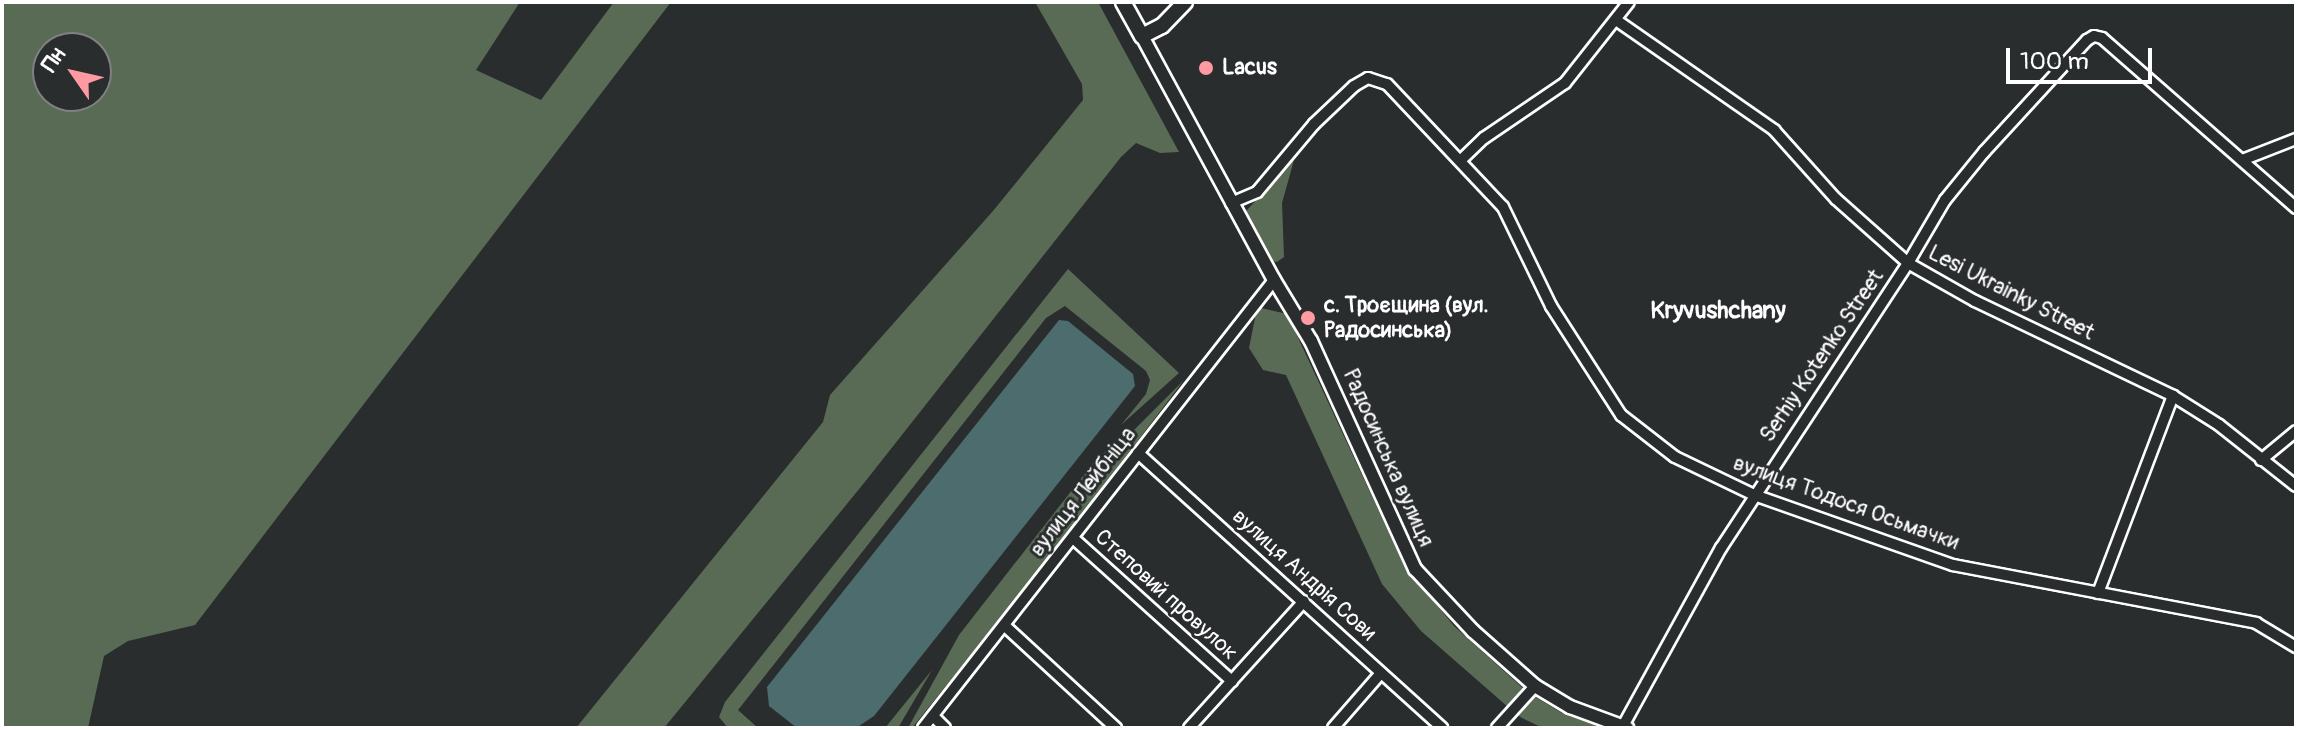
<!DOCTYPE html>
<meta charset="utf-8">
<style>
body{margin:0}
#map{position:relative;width:2298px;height:730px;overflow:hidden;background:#2a2d2e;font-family:Pangolin,sans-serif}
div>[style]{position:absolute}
.green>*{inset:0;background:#5a6b55}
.water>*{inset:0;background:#4d6c6e}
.roads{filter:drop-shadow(2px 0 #fff) drop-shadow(-2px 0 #fff) drop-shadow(0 2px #fff) drop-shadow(0 -2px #fff)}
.minor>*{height:10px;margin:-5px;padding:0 5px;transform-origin:5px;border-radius:5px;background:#2a2d2e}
.tertiary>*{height:12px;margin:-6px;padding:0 6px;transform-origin:6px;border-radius:6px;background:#2a2d2e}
.secondary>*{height:14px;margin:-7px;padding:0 7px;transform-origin:7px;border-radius:7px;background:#2a2d2e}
.dots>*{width:22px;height:22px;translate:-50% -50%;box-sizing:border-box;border:4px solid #2a2d2e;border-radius:50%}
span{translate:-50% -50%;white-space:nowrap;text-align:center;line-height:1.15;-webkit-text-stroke:6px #2a2d2e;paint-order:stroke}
.poi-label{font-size:22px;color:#fff;font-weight:700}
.left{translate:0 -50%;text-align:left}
.street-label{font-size:22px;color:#fff}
.neighbourhood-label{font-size:24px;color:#fff;font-weight:700}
.frame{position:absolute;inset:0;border:4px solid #fff;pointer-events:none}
.north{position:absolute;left:32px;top:32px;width:80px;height:80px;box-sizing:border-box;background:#2a2d2e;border:2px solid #7f8182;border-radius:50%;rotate:304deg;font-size:22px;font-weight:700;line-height:32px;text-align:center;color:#fff}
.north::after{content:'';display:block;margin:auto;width:28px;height:36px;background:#ff9aa2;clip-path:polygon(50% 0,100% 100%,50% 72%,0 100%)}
.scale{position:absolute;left:2006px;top:48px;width:146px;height:36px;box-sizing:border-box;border:4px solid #fff;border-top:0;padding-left:10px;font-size:24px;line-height:28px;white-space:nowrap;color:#fff;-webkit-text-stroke:6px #2a2d2e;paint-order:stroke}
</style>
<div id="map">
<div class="green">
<div style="clip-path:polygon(evenodd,2px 2px,520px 2px,476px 70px,541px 100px,614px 2px,671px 2px,195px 625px,128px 641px,104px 656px,88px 728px,2px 728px,2px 2px,96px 48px,96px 96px,48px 96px,48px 48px,96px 48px)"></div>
<div style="clip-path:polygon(1035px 2px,1098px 2px,1179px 152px,1160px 153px,1136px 143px,1121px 157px,864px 483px,664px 728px,576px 728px,823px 422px,830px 395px,993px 211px,1083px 100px,1082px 84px)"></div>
<div style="clip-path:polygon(1294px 160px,1282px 203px,1284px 257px,1277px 262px,1270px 261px,1246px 211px)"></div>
<div style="clip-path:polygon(1068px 269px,1179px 373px,1121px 425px,1146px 394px,1150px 380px,1146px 371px,1065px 306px,1046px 318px,738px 710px,758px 728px,728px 728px,719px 717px,725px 702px)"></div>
<div style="clip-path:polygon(1261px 308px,1287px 314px,1404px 565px,1454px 626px,1525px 690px,1508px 707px,1421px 631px,1382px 584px,1286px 375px,1263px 370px,1249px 348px,1256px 313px)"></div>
<div style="clip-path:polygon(1184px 380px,1044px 564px,912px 728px,908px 728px,959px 635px,1097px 458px,1135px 429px)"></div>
<div style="clip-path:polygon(932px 670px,898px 728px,885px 728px)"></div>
<div style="clip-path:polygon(1532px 695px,1562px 713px,1597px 724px,1592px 728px,1543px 728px,1522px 718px,1516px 714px)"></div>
</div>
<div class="water">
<div style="clip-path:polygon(1059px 320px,1068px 321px,1133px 374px,1135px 386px,874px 716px,856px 728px,797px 728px,769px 706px,767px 687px)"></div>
</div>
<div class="roads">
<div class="minor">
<div style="left:1616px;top:20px;width:193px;rotate:34.8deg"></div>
<div style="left:1774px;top:130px;width:93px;rotate:48.1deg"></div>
<div style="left:1836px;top:199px;width:96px;rotate:41.6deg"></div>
<div style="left:1908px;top:263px;width:77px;rotate:29.6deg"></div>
<div style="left:1975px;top:301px;width:220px;rotate:25.6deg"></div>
<div style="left:2173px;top:396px;width:54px;rotate:32.2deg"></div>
<div style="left:2219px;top:425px;width:98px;rotate:38.4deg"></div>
<div style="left:1461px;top:160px;width:32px;rotate:-44deg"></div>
<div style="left:1484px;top:138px;width:98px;rotate:-34.2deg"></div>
<div style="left:1565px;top:83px;width:103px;rotate:-51.7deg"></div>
<div style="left:2242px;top:160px;width:58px;rotate:-21.3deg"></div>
<div style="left:1231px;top:203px;width:28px;rotate:-23deg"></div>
<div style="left:1257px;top:192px;width:89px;rotate:-50deg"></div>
<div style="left:1314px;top:124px;width:55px;rotate:-43.5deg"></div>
<div style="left:1354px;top:86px;width:16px;rotate:-30deg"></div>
<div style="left:1368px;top:78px;width:20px;rotate:18deg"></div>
<div style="left:1387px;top:84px;width:169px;rotate:46.7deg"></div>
<div style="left:1503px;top:207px;width:110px;rotate:64.1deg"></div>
<div style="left:1551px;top:306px;width:130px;rotate:57.3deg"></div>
<div style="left:1621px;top:415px;width:68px;rotate:37.9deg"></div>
<div style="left:1675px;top:457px;width:88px;rotate:25.7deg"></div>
<div style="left:1754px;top:495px;width:211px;rotate:19.4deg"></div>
<div style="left:1953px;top:565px;width:309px;rotate:10.8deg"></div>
<div style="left:2256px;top:623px;width:47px;rotate:31deg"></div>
<div style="left:1138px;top:453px;width:410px;rotate:42.1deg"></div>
<div style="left:2261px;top:460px;width:45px;rotate:-39.6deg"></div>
<div style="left:1073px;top:538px;width:214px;rotate:42deg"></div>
<div style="left:2098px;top:593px;width:211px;rotate:-69.2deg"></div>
<div style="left:1005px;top:626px;width:151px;rotate:42.6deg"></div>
<div style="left:933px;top:716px;width:17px;rotate:45deg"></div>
<div style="left:1623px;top:726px;width:203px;rotate:-61.2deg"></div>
<div style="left:1721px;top:548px;width:341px;rotate:-56.7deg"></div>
<div style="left:1908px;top:263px;width:73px;rotate:-59.6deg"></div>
<div style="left:1945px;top:200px;width:62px;rotate:-50.9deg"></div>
<div style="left:1984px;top:152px;width:152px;rotate:-47.4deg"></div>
<div style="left:2087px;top:40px;width:8px;rotate:-30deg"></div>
<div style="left:2094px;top:36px;width:8px;rotate:14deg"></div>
<div style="left:2102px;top:38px;width:258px;rotate:41.2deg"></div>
<div style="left:923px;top:728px;width:569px;rotate:-51.92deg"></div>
<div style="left:1189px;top:728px;width:171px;rotate:-47.8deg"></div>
<div style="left:1333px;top:728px;width:73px;rotate:-48.9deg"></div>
<div style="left:1497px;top:728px;width:57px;rotate:-47.9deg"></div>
</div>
<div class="tertiary">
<div style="left:1142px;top:36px;width:277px;rotate:61.6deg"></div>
<div style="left:1274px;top:280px;width:71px;rotate:58.8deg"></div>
<div style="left:1311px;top:341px;width:251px;rotate:65.5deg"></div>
<div style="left:1415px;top:569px;width:85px;rotate:46.9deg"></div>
<div style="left:1473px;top:631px;width:83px;rotate:41.6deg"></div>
<div style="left:1535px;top:686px;width:41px;rotate:31deg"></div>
<div style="left:1570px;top:707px;width:61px;rotate:20.2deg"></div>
</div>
<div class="secondary">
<div style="left:1123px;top:2px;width:39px;rotate:61deg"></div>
<div style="left:1142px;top:36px;width:22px;rotate:-27deg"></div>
<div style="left:1162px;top:26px;width:33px;rotate:-46deg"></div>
</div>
</div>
<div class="dots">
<div style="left:1206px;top:68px;background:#ff9aa2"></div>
<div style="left:1308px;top:318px;background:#ff9aa2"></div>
</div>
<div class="poi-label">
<span class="left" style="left:1222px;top:68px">Lacus</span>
<span class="left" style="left:1324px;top:318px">с. Троєщина (вул.<br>Радосинська)</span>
</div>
<div class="street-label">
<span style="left:2011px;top:293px;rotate:27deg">Lesi Ukrainky Street</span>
<span style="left:1822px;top:356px;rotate:-56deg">Serhiy Kotenko Street</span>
<span style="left:1388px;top:458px;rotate:66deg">Радосинська вулиця</span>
<span style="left:1083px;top:492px;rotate:-52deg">вулиця Лейбніца</span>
<span style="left:1846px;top:503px;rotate:20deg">вулиця Тодося Осьмачки</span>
<span style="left:1304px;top:575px;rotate:42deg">вулиця Андрія Сови</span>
<span style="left:1166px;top:595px;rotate:42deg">Степовий провулок</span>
</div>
<div class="neighbourhood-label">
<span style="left:1718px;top:311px">Kryvushchany</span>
</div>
<div class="frame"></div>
<div class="north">Пн</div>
<div class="scale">100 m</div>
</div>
